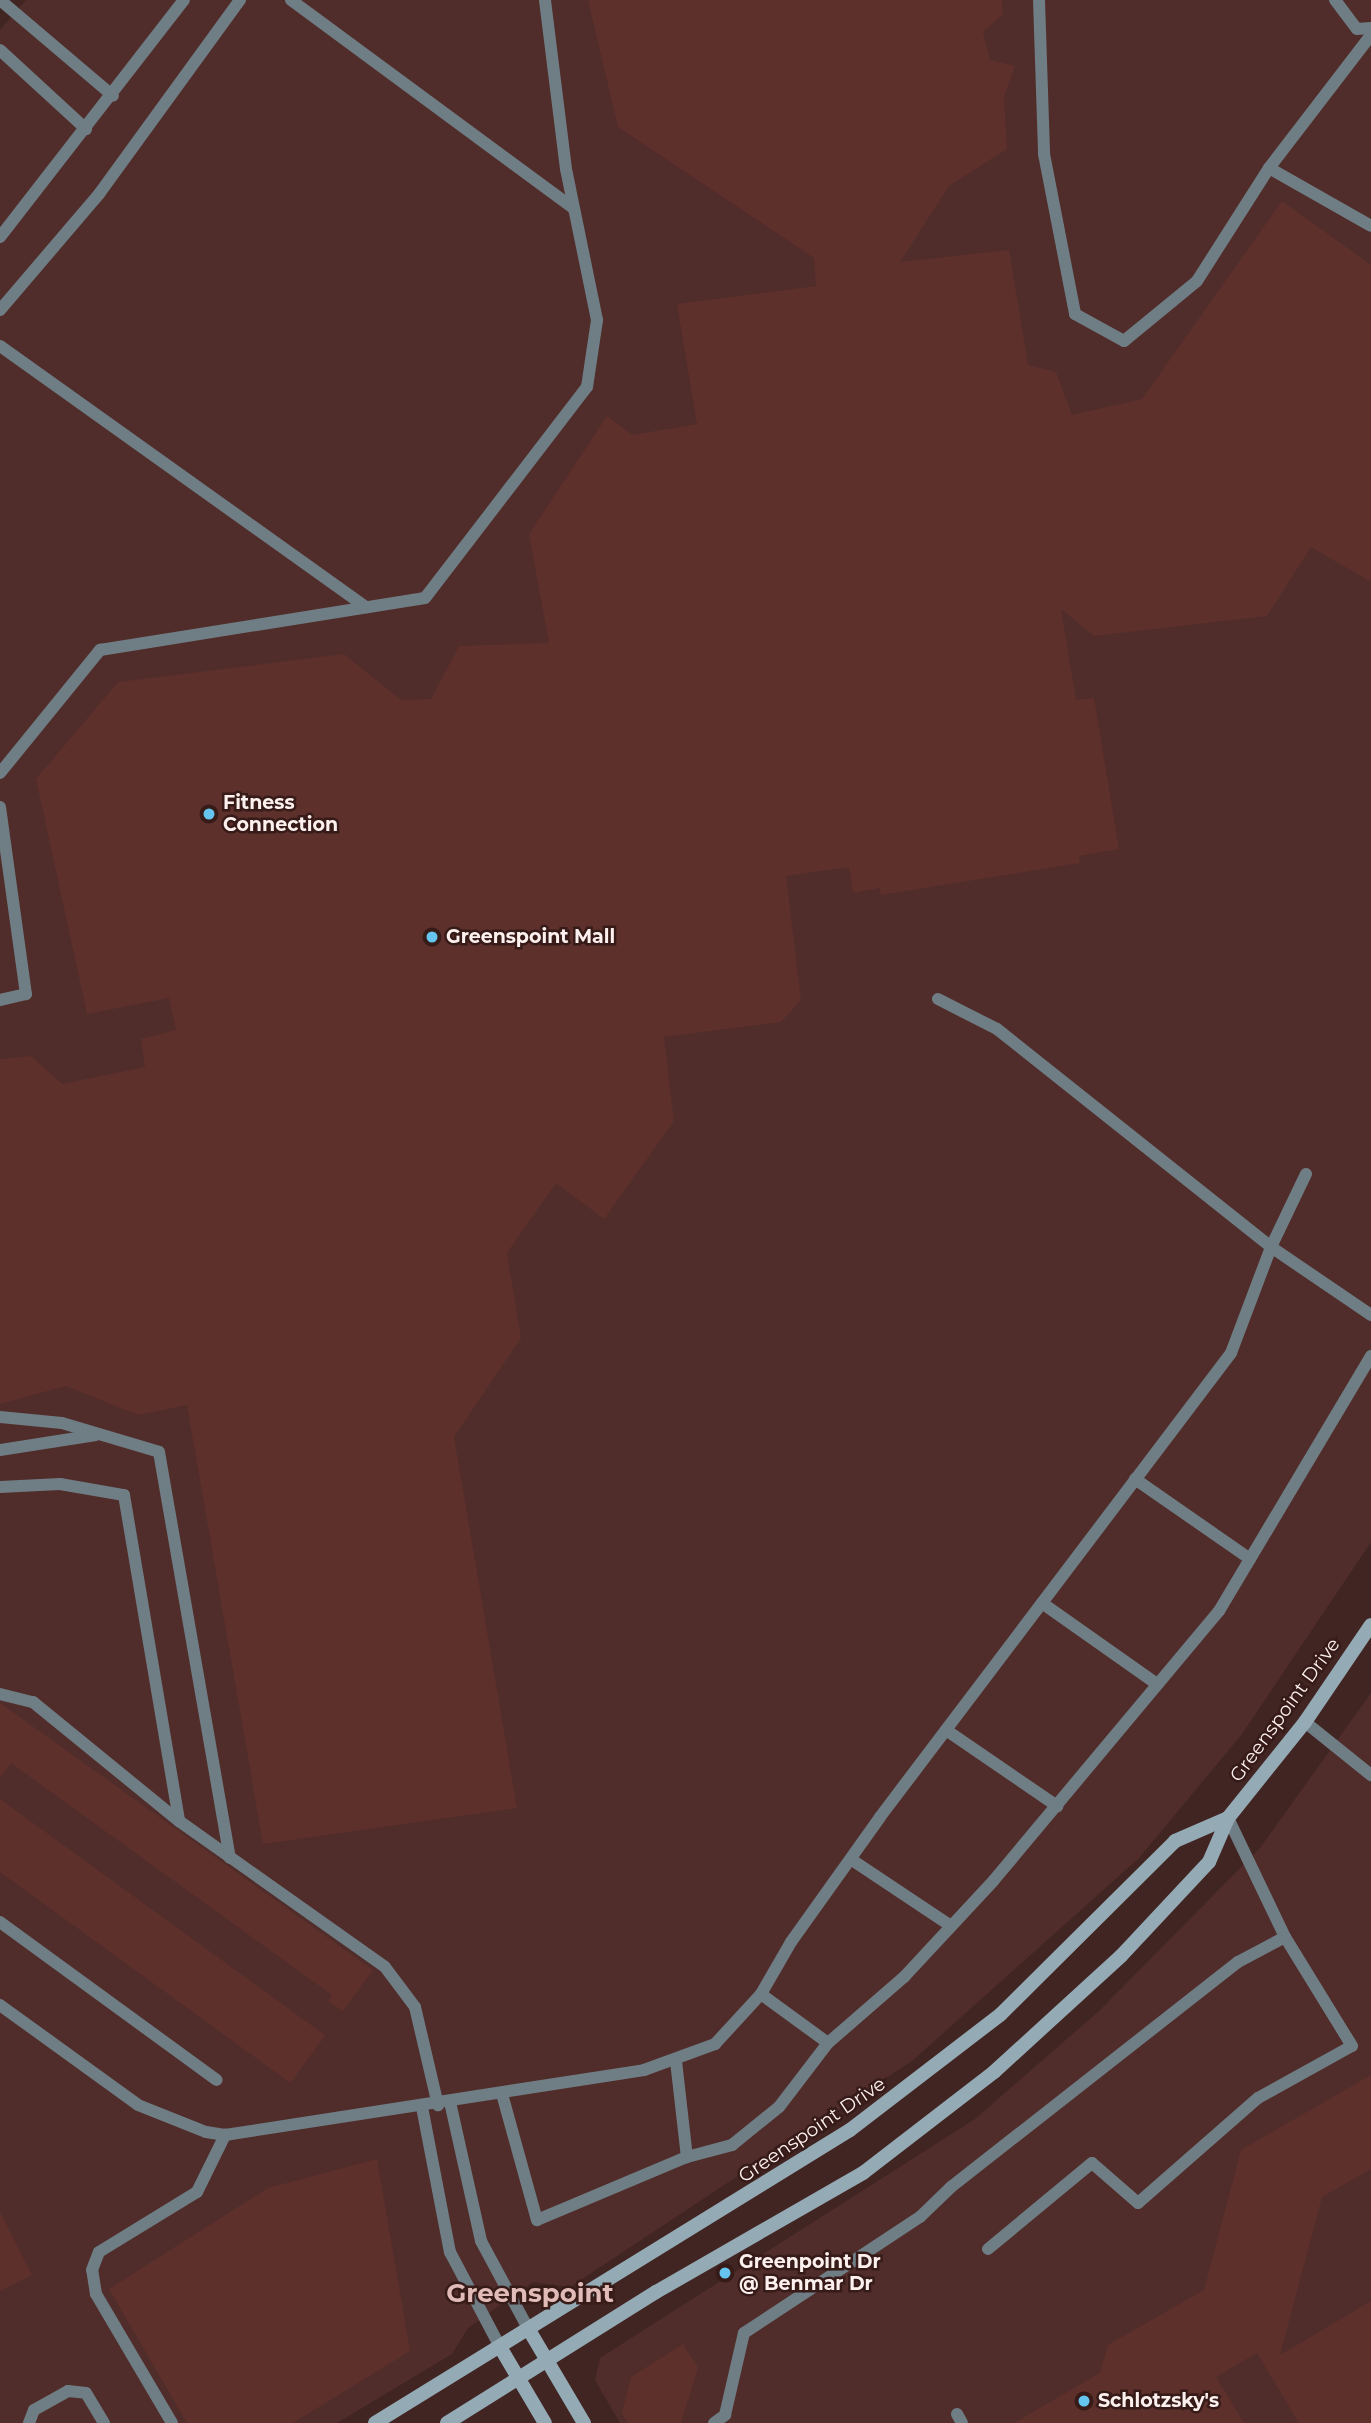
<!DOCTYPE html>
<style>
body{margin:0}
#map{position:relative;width:1371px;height:2423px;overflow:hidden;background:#412522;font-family:Montserrat,sans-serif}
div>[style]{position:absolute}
.built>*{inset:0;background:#502d2a}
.building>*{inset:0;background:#5d302c;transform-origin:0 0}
.lane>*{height:12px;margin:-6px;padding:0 6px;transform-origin:6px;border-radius:6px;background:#6f7d84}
.secondary>*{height:14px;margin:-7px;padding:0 7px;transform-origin:7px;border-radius:7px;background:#94aab5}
.dots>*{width:19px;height:19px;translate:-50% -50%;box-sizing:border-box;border:4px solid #361b18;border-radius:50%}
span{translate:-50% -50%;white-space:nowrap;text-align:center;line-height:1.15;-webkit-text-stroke:5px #361b18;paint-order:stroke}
.poi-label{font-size:19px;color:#fdf1ef;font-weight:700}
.left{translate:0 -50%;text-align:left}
.street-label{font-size:19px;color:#fdf1ef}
.district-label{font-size:26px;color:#e1bbb7;font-weight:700}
</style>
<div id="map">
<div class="built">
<div style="clip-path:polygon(26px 0,1371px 0,1371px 1542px,1242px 1734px,1139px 1858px,912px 2061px,570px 2287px,533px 2282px,468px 2328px,452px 2354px,337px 2423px,0 2423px,0 30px)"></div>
<div style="clip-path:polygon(1371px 1693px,1371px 2423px,620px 2423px,595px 2380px,600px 2358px,975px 2119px,1099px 2011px,1260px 1848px)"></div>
</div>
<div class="building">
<div style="clip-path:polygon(588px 0,1002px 0,1003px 14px,983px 32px,990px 60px,1015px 66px,1004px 97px,1007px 149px,949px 186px,900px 262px,1009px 250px,1028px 365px,1056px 372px,1072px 415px,1142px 399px,1282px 201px,1371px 265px,1371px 582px,1311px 547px,1267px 616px,1094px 636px,1061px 609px,1076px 700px,1094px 698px,1119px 849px,1079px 856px,1080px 863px,881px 895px,880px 888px,853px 893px,849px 867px,786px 876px,801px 1000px,781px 1022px,664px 1037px,674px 1121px,604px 1219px,556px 1183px,507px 1253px,521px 1338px,454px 1437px,517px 1808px,263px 1844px,187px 1405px,138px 1415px,66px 1386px,0 1404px,0 1059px,31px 1056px,62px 1084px,145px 1067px,141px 1039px,176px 1030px,169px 998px,87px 1014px,36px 779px,118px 682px,344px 654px,401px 700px,431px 699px,459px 646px,549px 643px,529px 534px,607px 416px,632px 435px,697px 424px,677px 304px,816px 286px,814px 258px,618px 127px)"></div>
<div style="clip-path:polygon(0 1703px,373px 1970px,343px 2011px,328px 2001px,332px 1995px,11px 1763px,0 1778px)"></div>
<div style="left:0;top:1799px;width:402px;height:59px;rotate:36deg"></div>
<div style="clip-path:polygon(1371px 2075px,1371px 2169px,1322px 2197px,1280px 2355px,1371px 2301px,1371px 2423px,1299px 2423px,1257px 2353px,1216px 2377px,1244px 2423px,1014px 2423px,1100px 2373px,1108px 2345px,1204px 2290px,1241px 2150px)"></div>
<div style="clip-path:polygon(377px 2159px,410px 2351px,293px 2423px,187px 2423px,109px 2289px,268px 2188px)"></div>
<div style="clip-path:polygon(0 2212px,32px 2275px,0 2291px)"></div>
<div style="clip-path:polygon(683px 2344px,698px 2368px,681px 2423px,628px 2423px,622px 2413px,631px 2377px)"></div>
</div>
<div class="lane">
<div style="left:0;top:0;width:148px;rotate:40.3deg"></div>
<div style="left:291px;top:0;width:350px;rotate:36.4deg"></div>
<div style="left:1039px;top:0;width:154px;rotate:88.1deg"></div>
<div style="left:1044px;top:154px;width:163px;rotate:79deg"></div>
<div style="left:1075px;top:314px;width:56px;rotate:28.9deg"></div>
<div style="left:1124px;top:341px;width:94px;rotate:-39.4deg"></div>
<div style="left:1197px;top:281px;width:134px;rotate:-57.5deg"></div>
<div style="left:1269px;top:168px;width:117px;rotate:29.6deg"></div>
<div style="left:1335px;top:0;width:36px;rotate:53deg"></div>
<div style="left:1357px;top:29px;width:14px;rotate:-4deg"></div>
<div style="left:0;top:50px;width:117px;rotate:42.6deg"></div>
<div style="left:1269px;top:168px;width:168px;rotate:-52.5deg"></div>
<div style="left:0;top:237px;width:300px;rotate:-52.2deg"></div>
<div style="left:0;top:310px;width:153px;rotate:-49.5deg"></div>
<div style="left:99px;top:194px;width:240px;rotate:-54deg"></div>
<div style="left:0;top:346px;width:450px;rotate:35.5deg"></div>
<div style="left:0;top:773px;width:159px;rotate:-50.9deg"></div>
<div style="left:100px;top:650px;width:329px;rotate:-9.1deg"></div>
<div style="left:425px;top:598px;width:266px;rotate:-52.5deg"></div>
<div style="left:587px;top:387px;width:68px;rotate:-81.5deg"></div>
<div style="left:597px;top:320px;width:154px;rotate:-101.6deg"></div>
<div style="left:566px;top:169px;width:170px;rotate:-97.1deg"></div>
<div style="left:0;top:807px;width:189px;rotate:82.1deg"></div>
<div style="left:26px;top:994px;width:27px;rotate:167deg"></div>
<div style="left:938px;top:999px;width:66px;rotate:27deg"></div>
<div style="left:997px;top:1029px;width:350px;rotate:38.5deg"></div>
<div style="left:1271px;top:1247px;width:121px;rotate:34.2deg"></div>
<div style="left:0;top:1417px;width:62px;rotate:5.5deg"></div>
<div style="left:62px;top:1423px;width:101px;rotate:16.6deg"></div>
<div style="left:159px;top:1452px;width:412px;rotate:80.1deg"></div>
<div style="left:0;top:1450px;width:97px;rotate:-8.9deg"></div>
<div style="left:1135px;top:1479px;width:140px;rotate:34.8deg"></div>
<div style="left:0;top:1487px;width:60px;rotate:-2.9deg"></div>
<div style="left:60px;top:1484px;width:65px;rotate:9.8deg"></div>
<div style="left:124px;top:1495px;width:331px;rotate:80.4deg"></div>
<div style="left:1042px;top:1603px;width:141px;rotate:35.2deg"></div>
<div style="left:0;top:1694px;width:34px;rotate:14deg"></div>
<div style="left:33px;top:1702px;width:188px;rotate:39.2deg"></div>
<div style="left:179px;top:1821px;width:252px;rotate:35.3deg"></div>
<div style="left:385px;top:1967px;width:50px;rotate:53.1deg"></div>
<div style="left:415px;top:2007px;width:101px;rotate:76.8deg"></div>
<div style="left:1305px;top:1722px;width:85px;rotate:38.8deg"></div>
<div style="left:946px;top:1730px;width:135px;rotate:34.4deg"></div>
<div style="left:852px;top:1860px;width:119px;rotate:33.7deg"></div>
<div style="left:0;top:1922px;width:268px;rotate:36.1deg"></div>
<div style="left:761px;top:1994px;width:83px;rotate:36.2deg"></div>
<div style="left:0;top:2005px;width:170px;rotate:35.9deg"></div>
<div style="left:138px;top:2105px;width:73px;rotate:21.7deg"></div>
<div style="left:206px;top:2132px;width:19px;rotate:9deg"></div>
<div style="left:225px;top:2135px;width:424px;rotate:-8.8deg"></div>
<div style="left:644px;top:2070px;width:76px;rotate:-20.1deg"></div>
<div style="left:715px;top:2044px;width:68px;rotate:-47.4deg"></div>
<div style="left:761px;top:1994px;width:60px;rotate:-60deg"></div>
<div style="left:791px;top:1942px;width:153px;rotate:-54.5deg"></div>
<div style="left:880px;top:1817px;width:582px;rotate:-52.89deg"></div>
<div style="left:1231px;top:1353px;width:113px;rotate:-69.3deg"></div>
<div style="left:1271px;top:1247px;width:81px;rotate:-64.4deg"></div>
<div style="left:676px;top:2061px;width:97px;rotate:83.5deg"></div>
<div style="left:502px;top:2094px;width:131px;rotate:74.5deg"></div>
<div style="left:537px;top:2220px;width:163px;rotate:-22.8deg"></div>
<div style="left:687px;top:2157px;width:47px;rotate:-14.9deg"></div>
<div style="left:732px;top:2145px;width:60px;rotate:-39deg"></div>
<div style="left:779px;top:2107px;width:81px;rotate:-52.6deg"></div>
<div style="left:828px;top:2043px;width:101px;rotate:-41deg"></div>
<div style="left:904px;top:1977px;width:132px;rotate:-47.1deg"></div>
<div style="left:994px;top:1880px;width:351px;rotate:-50.1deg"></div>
<div style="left:1219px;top:1611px;width:297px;rotate:-59.2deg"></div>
<div style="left:450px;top:2102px;width:142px;rotate:77.4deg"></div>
<div style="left:481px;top:2241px;width:101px;rotate:61.7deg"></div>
<div style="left:422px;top:2107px;width:148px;rotate:79.1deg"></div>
<div style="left:450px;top:2252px;width:107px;rotate:62.2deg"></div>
<div style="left:988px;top:2249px;width:135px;rotate:-39.6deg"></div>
<div style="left:1092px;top:2163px;width:61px;rotate:41deg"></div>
<div style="left:1138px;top:2203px;width:159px;rotate:-41.2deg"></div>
<div style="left:1258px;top:2098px;width:107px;rotate:-29deg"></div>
<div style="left:1352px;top:2046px;width:128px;rotate:-121.6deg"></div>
<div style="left:1285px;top:1937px;width:132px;rotate:-115.6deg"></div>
<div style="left:957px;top:2414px;width:10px;rotate:61deg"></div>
<div style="left:29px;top:2423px;width:14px;rotate:-69deg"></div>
<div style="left:34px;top:2410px;width:39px;rotate:-29deg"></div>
<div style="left:68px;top:2391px;width:18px;rotate:6deg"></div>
<div style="left:86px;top:2393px;width:35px;rotate:59deg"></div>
<div style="left:172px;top:2423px;width:150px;rotate:-120.5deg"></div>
<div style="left:96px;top:2294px;width:24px;rotate:-99deg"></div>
<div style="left:92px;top:2270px;width:19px;rotate:-69deg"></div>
<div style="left:99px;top:2252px;width:115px;rotate:-31.5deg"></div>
<div style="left:197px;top:2192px;width:64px;rotate:-63.8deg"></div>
<div style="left:714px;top:2423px;width:14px;rotate:-36deg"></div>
<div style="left:725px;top:2415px;width:84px;rotate:-77deg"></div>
<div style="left:744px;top:2333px;width:211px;rotate:-33.4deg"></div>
<div style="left:920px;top:2217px;width:43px;rotate:-44.1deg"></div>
<div style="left:951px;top:2187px;width:365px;rotate:-38.1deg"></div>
<div style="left:1238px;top:1962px;width:53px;rotate:-28deg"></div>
</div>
<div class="secondary">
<div style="left:529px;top:2330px;width:108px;rotate:59.4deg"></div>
<div style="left:500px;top:2347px;width:88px;rotate:59.4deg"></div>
<div style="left:375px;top:2423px;width:558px;rotate:-31.67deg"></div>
<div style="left:850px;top:2130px;width:190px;rotate:-37.5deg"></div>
<div style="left:1001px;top:2014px;width:245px;rotate:-44.8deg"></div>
<div style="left:1175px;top:1841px;width:58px;rotate:-23.5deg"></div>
<div style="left:447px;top:2423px;width:247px;rotate:-32.1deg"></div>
<div style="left:656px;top:2292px;width:239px;rotate:-29.9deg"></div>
<div style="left:863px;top:2173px;width:165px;rotate:-37.6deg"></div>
<div style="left:994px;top:2072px;width:172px;rotate:-42.4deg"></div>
<div style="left:1121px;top:1956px;width:129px;rotate:-46.9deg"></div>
<div style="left:1209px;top:1862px;width:48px;rotate:-66.6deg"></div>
<div style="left:1228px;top:1818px;width:123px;rotate:-51.3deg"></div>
<div style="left:1305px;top:1722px;width:117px;rotate:-55.8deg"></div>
</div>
<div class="dots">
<div style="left:209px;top:814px;background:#65c5ee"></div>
<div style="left:432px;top:937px;background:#65c5ee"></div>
<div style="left:725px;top:2273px;background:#65c5ee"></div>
<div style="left:1084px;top:2401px;background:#65c5ee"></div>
</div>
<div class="poi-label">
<span class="left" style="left:223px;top:814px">Fitness<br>Connection</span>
<span class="left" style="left:446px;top:937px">Greenspoint Mall</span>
<span class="left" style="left:739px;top:2273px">Greenpoint Dr<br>@ Benmar Dr</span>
<span class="left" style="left:1098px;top:2401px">Schlotzsky's</span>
</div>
<div class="street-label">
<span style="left:1285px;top:1710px;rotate:-54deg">Greenspoint Drive</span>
<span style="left:812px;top:2130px;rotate:-34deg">Greenspoint Drive</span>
</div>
<div class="district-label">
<span style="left:530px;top:2294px">Greenspoint</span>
</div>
</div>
